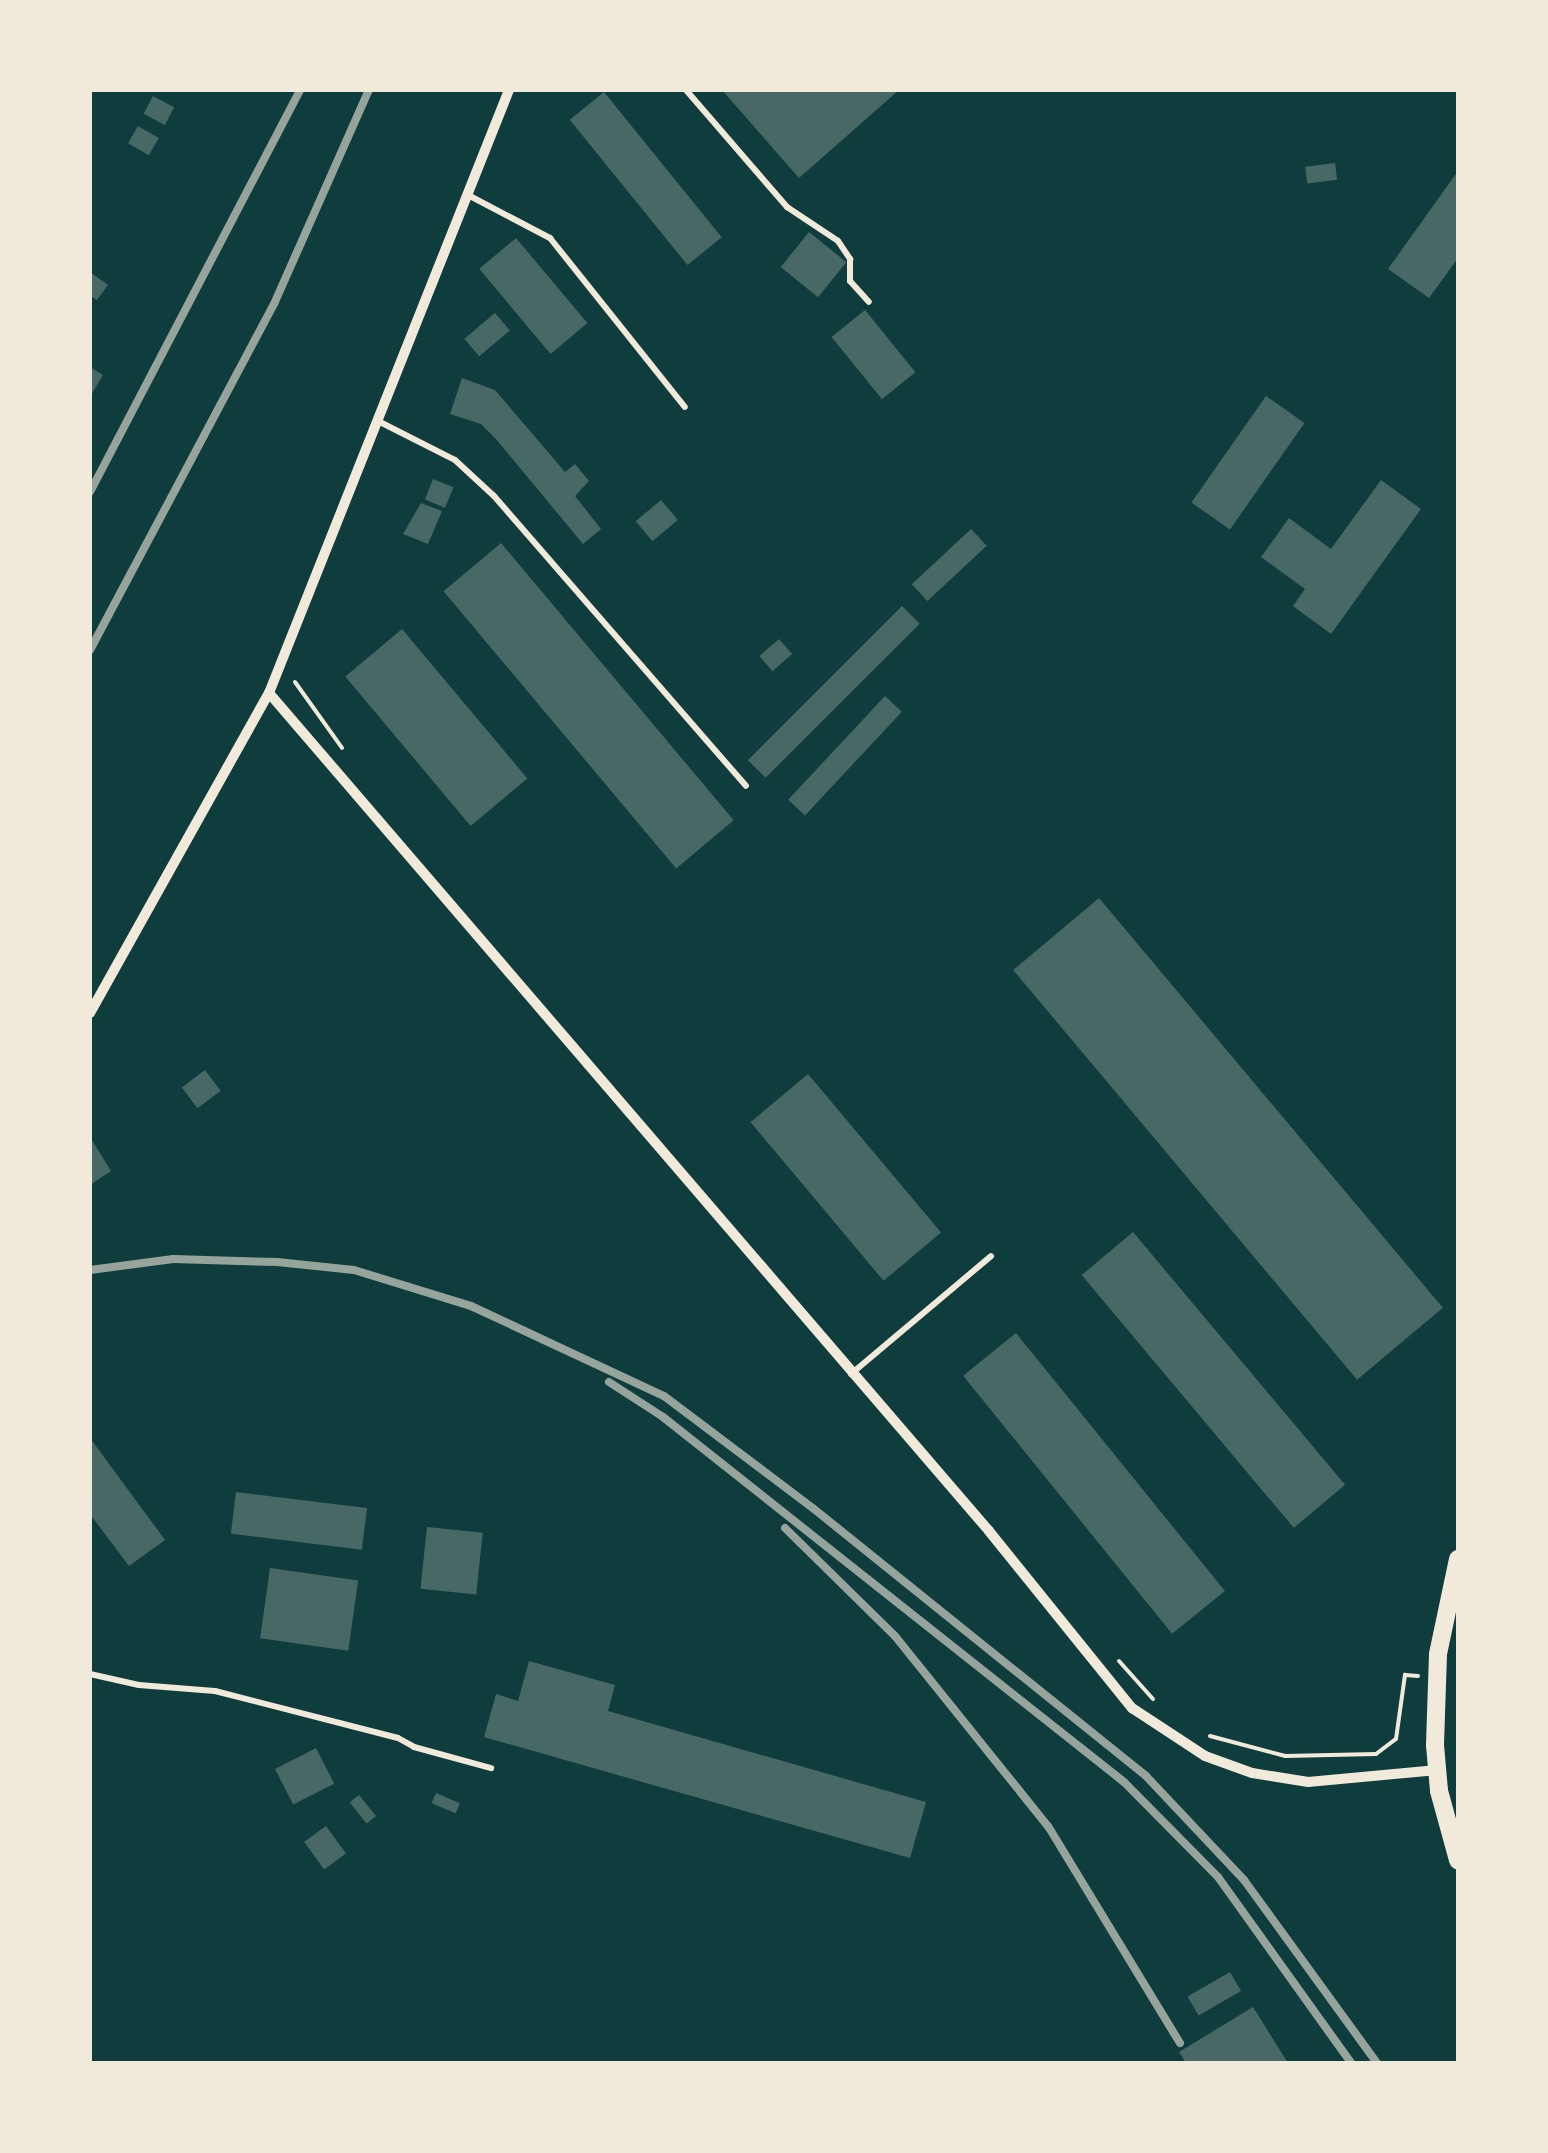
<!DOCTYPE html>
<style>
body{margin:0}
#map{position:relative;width:1548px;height:2153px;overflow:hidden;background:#0f3d3e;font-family:Quicksand,sans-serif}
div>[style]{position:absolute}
.building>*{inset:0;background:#486865;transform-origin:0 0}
.path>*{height:4px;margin:-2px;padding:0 2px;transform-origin:2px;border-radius:2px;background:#f1e9da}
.service>*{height:6px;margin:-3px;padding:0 3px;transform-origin:3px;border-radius:3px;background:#f1e9da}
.minor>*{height:10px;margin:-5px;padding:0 5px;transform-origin:5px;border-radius:5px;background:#f1e9da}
.tertiary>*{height:18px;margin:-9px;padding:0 9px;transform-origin:9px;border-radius:9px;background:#f1e9da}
.rail>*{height:8px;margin:-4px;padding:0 4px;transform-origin:4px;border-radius:4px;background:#97a49c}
span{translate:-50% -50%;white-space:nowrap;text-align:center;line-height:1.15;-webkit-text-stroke:8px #f1e9da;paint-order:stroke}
.frame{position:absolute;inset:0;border:92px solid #f1e9da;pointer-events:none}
</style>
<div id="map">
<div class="building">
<div style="clip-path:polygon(722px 90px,899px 90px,799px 178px)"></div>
<div style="left:604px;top:92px;width:187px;height:44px;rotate:51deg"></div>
<div style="left:153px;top:96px;width:24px;height:20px;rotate:28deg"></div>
<div style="left:138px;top:126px;width:24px;height:20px;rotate:30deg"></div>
<div style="left:1335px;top:163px;width:17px;height:30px;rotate:83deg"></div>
<div style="clip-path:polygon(1458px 171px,1458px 258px,1429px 298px,1388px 269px)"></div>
<div style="left:809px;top:232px;width:48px;height:45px;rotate:39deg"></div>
<div style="left:516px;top:238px;width:111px;height:48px;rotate:50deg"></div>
<div style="clip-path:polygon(90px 272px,108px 285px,97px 300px,90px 296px)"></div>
<div style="left:865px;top:310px;width:80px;height:43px;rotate:51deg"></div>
<div style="left:495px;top:313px;width:23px;height:40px;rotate:50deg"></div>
<div style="clip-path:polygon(90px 367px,103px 375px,90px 397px)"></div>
<div style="clip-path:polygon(462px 378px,495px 390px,565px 472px,575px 464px,589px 481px,575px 496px,601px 529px,583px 544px,496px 439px,481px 424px,450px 414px)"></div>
<div style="left:1266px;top:396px;width:47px;height:130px;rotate:35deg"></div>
<div style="left:433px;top:479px;width:22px;height:22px;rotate:22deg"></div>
<div style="clip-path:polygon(1381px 480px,1421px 509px,1331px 634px,1293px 606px,1305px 589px,1261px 557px,1289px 518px,1331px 549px)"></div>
<div style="left:661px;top:500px;width:26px;height:33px;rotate:50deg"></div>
<div style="clip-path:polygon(421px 503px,442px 511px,428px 544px,403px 534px)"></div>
<div style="left:971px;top:529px;width:23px;height:81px;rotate:47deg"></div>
<div style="left:501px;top:543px;width:362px;height:75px;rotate:50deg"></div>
<div style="left:902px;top:606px;width:25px;height:218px;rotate:45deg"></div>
<div style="left:402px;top:629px;width:195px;height:74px;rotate:50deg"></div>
<div style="left:779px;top:639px;width:20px;height:26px;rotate:49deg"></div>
<div style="left:885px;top:696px;width:23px;height:142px;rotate:43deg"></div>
<div style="left:1099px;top:898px;width:535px;height:112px;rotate:50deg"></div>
<div style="left:205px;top:1070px;width:26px;height:29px;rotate:53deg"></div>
<div style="left:808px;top:1074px;width:207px;height:75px;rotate:50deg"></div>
<div style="clip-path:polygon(90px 1137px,111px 1171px,90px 1185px)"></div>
<div style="left:1133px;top:1232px;width:330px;height:67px;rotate:50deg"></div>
<div style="left:1016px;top:1333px;width:332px;height:68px;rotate:51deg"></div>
<div style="clip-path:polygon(90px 1438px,165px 1540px,129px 1566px,90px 1514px)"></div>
<div style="left:236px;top:1492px;width:132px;height:42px;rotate:7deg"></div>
<div style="left:427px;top:1527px;width:56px;height:62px;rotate:6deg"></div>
<div style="left:270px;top:1568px;width:89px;height:71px;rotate:8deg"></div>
<div style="clip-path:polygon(529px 1661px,615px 1685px,608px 1711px,926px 1802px,910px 1858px,484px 1737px,496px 1694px,518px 1701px)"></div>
<div style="left:316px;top:1748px;width:40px;height:46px;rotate:63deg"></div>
<div style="left:436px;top:1793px;width:26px;height:11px;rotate:23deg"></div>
<div style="left:359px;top:1795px;width:27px;height:12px;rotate:51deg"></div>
<div style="left:326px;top:1826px;width:34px;height:27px;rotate:54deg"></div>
<div style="left:1230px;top:1972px;width:22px;height:49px;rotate:60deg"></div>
<div style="clip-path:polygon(1253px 2007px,1288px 2063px,1186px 2063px,1179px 2052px)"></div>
</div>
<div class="path">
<div style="left:295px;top:682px;width:81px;rotate:54.5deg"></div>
<div style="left:1119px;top:1661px;width:51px;rotate:48.2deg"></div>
<div style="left:1210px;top:1736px;width:78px;rotate:14.9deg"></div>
<div style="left:1285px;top:1756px;width:91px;rotate:-1.3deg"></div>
<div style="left:1376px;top:1754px;width:25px;rotate:-37deg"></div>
<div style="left:1396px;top:1739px;width:65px;rotate:-82deg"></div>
<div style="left:1405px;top:1675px;width:13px;rotate:4deg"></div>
</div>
<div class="service">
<div style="left:686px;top:90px;width:155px;rotate:49.2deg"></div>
<div style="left:787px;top:207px;width:61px;rotate:33.7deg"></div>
<div style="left:838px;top:241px;width:22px;rotate:56deg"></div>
<div style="left:850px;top:259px;width:22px;rotate:90deg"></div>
<div style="left:850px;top:281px;width:28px;rotate:48deg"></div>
<div style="left:468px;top:195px;width:93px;rotate:27.7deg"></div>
<div style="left:550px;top:238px;width:216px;rotate:51.4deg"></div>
<div style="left:378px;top:421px;width:86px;rotate:26.9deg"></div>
<div style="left:455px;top:460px;width:53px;rotate:42.7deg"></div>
<div style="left:494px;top:496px;width:384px;rotate:49deg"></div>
<div style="left:851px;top:1374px;width:183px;rotate:-40.1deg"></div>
<div style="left:90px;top:1674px;width:50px;rotate:12.7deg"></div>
<div style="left:139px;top:1685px;width:76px;rotate:4.5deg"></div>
<div style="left:215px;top:1691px;width:189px;rotate:14.4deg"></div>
<div style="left:398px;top:1738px;width:18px;rotate:29deg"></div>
<div style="left:414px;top:1747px;width:80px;rotate:15.3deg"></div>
</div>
<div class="minor">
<div style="left:269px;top:693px;width:1105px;rotate:49.33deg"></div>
<div style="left:989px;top:1531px;width:228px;rotate:51.1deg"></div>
<div style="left:1132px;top:1708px;width:87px;rotate:33.3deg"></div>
<div style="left:1205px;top:1756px;width:50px;rotate:19.9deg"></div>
<div style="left:1252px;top:1773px;width:57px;rotate:9.1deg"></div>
<div style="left:1308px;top:1782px;width:130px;rotate:-5.3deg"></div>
<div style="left:90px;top:1013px;width:367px;rotate:-60.8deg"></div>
<div style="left:269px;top:693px;width:649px;rotate:-68.3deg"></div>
</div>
<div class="tertiary">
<div style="left:1458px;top:1559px;width:97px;rotate:101.9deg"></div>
<div style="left:1438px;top:1654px;width:91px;rotate:91.9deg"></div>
<div style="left:1435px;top:1745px;width:46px;rotate:85deg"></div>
<div style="left:1439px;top:1791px;width:72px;rotate:74.6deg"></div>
</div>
<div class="rail">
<div style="left:90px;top:492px;width:454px;rotate:-62.4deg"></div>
<div style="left:90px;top:650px;width:392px;rotate:-62deg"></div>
<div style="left:274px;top:304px;width:234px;rotate:-66.1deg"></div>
<div style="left:90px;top:1270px;width:84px;rotate:-7.5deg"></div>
<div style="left:173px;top:1259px;width:104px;rotate:1.7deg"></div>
<div style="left:277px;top:1262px;width:77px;rotate:5.9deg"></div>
<div style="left:354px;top:1270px;width:122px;rotate:17.1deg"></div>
<div style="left:471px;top:1306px;width:213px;rotate:25deg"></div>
<div style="left:664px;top:1396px;width:188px;rotate:37deg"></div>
<div style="left:814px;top:1509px;width:426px;rotate:38.8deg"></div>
<div style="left:1146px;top:1776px;width:143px;rotate:46.7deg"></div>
<div style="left:1244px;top:1880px;width:226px;rotate:54deg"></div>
<div style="left:609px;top:1382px;width:64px;rotate:32.9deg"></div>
<div style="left:663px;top:1417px;width:588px;rotate:38.37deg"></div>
<div style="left:1124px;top:1782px;width:134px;rotate:45.3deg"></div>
<div style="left:1218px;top:1877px;width:229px;rotate:54.4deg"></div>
<div style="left:785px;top:1528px;width:154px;rotate:44.5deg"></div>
<div style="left:895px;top:1636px;width:244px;rotate:51.2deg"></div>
<div style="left:1048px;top:1826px;width:254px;rotate:58.7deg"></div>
</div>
<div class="frame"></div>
</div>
